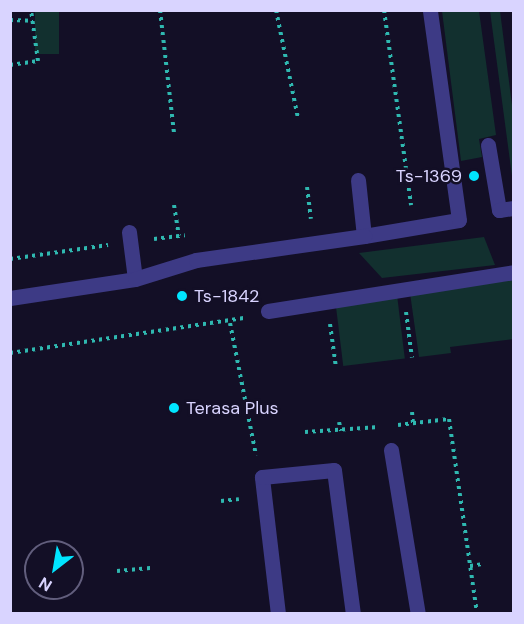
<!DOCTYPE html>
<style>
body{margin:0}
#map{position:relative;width:524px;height:624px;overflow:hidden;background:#130f26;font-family:"DM Sans",sans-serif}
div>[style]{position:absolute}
.green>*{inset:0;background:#12302f;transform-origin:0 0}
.path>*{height:4px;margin-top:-2px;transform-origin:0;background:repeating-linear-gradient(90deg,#2fb8b0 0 3px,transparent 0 7.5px)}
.lane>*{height:15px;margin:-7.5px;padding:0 7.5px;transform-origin:7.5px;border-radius:7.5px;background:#3d3a85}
.street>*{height:15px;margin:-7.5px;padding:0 7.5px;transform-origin:7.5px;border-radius:7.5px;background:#3d3a85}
.dots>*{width:16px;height:16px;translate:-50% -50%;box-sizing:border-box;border:3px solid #130f26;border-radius:50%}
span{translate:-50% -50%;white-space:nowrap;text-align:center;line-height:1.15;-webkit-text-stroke:5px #130f26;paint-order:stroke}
.poi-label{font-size:18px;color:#d9d4ff}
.right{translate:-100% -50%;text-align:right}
.left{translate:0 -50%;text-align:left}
.frame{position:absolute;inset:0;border:12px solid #d9d4ff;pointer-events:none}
.north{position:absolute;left:24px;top:540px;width:60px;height:60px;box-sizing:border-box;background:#130f26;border:2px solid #625e7d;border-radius:50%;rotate:211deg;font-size:16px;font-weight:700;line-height:24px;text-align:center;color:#d9d4ff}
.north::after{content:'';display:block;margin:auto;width:21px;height:27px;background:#00e5ff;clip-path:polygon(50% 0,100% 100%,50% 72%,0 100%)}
</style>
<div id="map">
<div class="green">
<div style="left:35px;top:11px;width:24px;height:43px"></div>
<div style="clip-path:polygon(442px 11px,479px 11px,496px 135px,479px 139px,482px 157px,461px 161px)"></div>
<div style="clip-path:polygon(490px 11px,500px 11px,513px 113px,512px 176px)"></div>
<div style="clip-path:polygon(484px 237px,495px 265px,382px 278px,359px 253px)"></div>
<div style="clip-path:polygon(513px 280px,513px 343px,513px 339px,450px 347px,451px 353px,419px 357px,410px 293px)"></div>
<div style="left:397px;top:295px;width:64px;height:62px;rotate:83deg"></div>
</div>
<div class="path">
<div style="left:160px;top:10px;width:124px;rotate:83.5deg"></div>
<div style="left:276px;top:10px;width:110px;rotate:78.5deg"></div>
<div style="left:384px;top:10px;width:197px;rotate:82.1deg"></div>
<div style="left:10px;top:20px;width:23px;rotate:2deg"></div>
<div style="left:10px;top:65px;width:28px;rotate:-8deg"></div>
<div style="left:38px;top:61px;width:51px;rotate:-97.8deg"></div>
<div style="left:307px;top:187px;width:32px;rotate:83deg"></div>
<div style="left:174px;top:205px;width:31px;rotate:81deg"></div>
<div style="left:154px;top:239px;width:31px;rotate:-7deg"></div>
<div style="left:10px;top:259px;width:99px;rotate:-8.1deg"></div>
<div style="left:406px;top:312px;width:46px;rotate:82.6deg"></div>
<div style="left:230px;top:323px;width:135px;rotate:78.9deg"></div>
<div style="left:330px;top:324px;width:44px;rotate:82.2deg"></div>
<div style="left:10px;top:353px;width:238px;rotate:-8.5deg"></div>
<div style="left:412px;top:412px;width:12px;rotate:85deg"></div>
<div style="left:339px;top:422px;width:9px;rotate:77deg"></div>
<div style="left:398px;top:425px;width:51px;rotate:-6.7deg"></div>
<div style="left:449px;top:419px;width:197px;rotate:81.8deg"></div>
<div style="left:305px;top:432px;width:74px;rotate:-3.9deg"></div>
<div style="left:221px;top:501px;width:18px;rotate:-6deg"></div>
<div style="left:470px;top:566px;width:12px;rotate:-9deg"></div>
<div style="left:117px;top:571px;width:36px;rotate:-5deg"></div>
</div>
<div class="lane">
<div style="left:488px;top:145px;width:66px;rotate:80.4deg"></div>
<div style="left:499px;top:210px;width:15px;rotate:-8deg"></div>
<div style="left:268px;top:311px;width:249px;rotate:-9deg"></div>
<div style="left:391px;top:450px;width:166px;rotate:80.7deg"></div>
<div style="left:278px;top:614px;width:138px;rotate:-96.7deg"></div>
<div style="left:262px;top:477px;width:72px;rotate:-5.6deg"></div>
<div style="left:334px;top:470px;width:145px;rotate:82.5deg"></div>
</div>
<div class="street">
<div style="left:358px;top:180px;width:56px;rotate:83.9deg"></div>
<div style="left:364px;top:236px;width:96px;rotate:-9.6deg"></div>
<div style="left:459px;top:220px;width:212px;rotate:-97.9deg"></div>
<div style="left:129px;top:232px;width:47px;rotate:82.7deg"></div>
<div style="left:10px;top:298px;width:126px;rotate:-8.6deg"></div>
<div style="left:135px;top:279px;width:64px;rotate:-17.3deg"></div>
<div style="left:196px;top:260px;width:170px;rotate:-8.1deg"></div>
</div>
<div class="dots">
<div style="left:474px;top:176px;background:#00e5ff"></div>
<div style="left:182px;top:296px;background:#00e5ff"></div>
<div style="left:174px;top:408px;background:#00e5ff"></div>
</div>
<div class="poi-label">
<span class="right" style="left:462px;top:176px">Ts-1369</span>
<span class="left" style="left:194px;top:296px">Ts-1842</span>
<span class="left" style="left:186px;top:408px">Terasa Plus</span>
</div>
<div class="frame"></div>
<div class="north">N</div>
</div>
